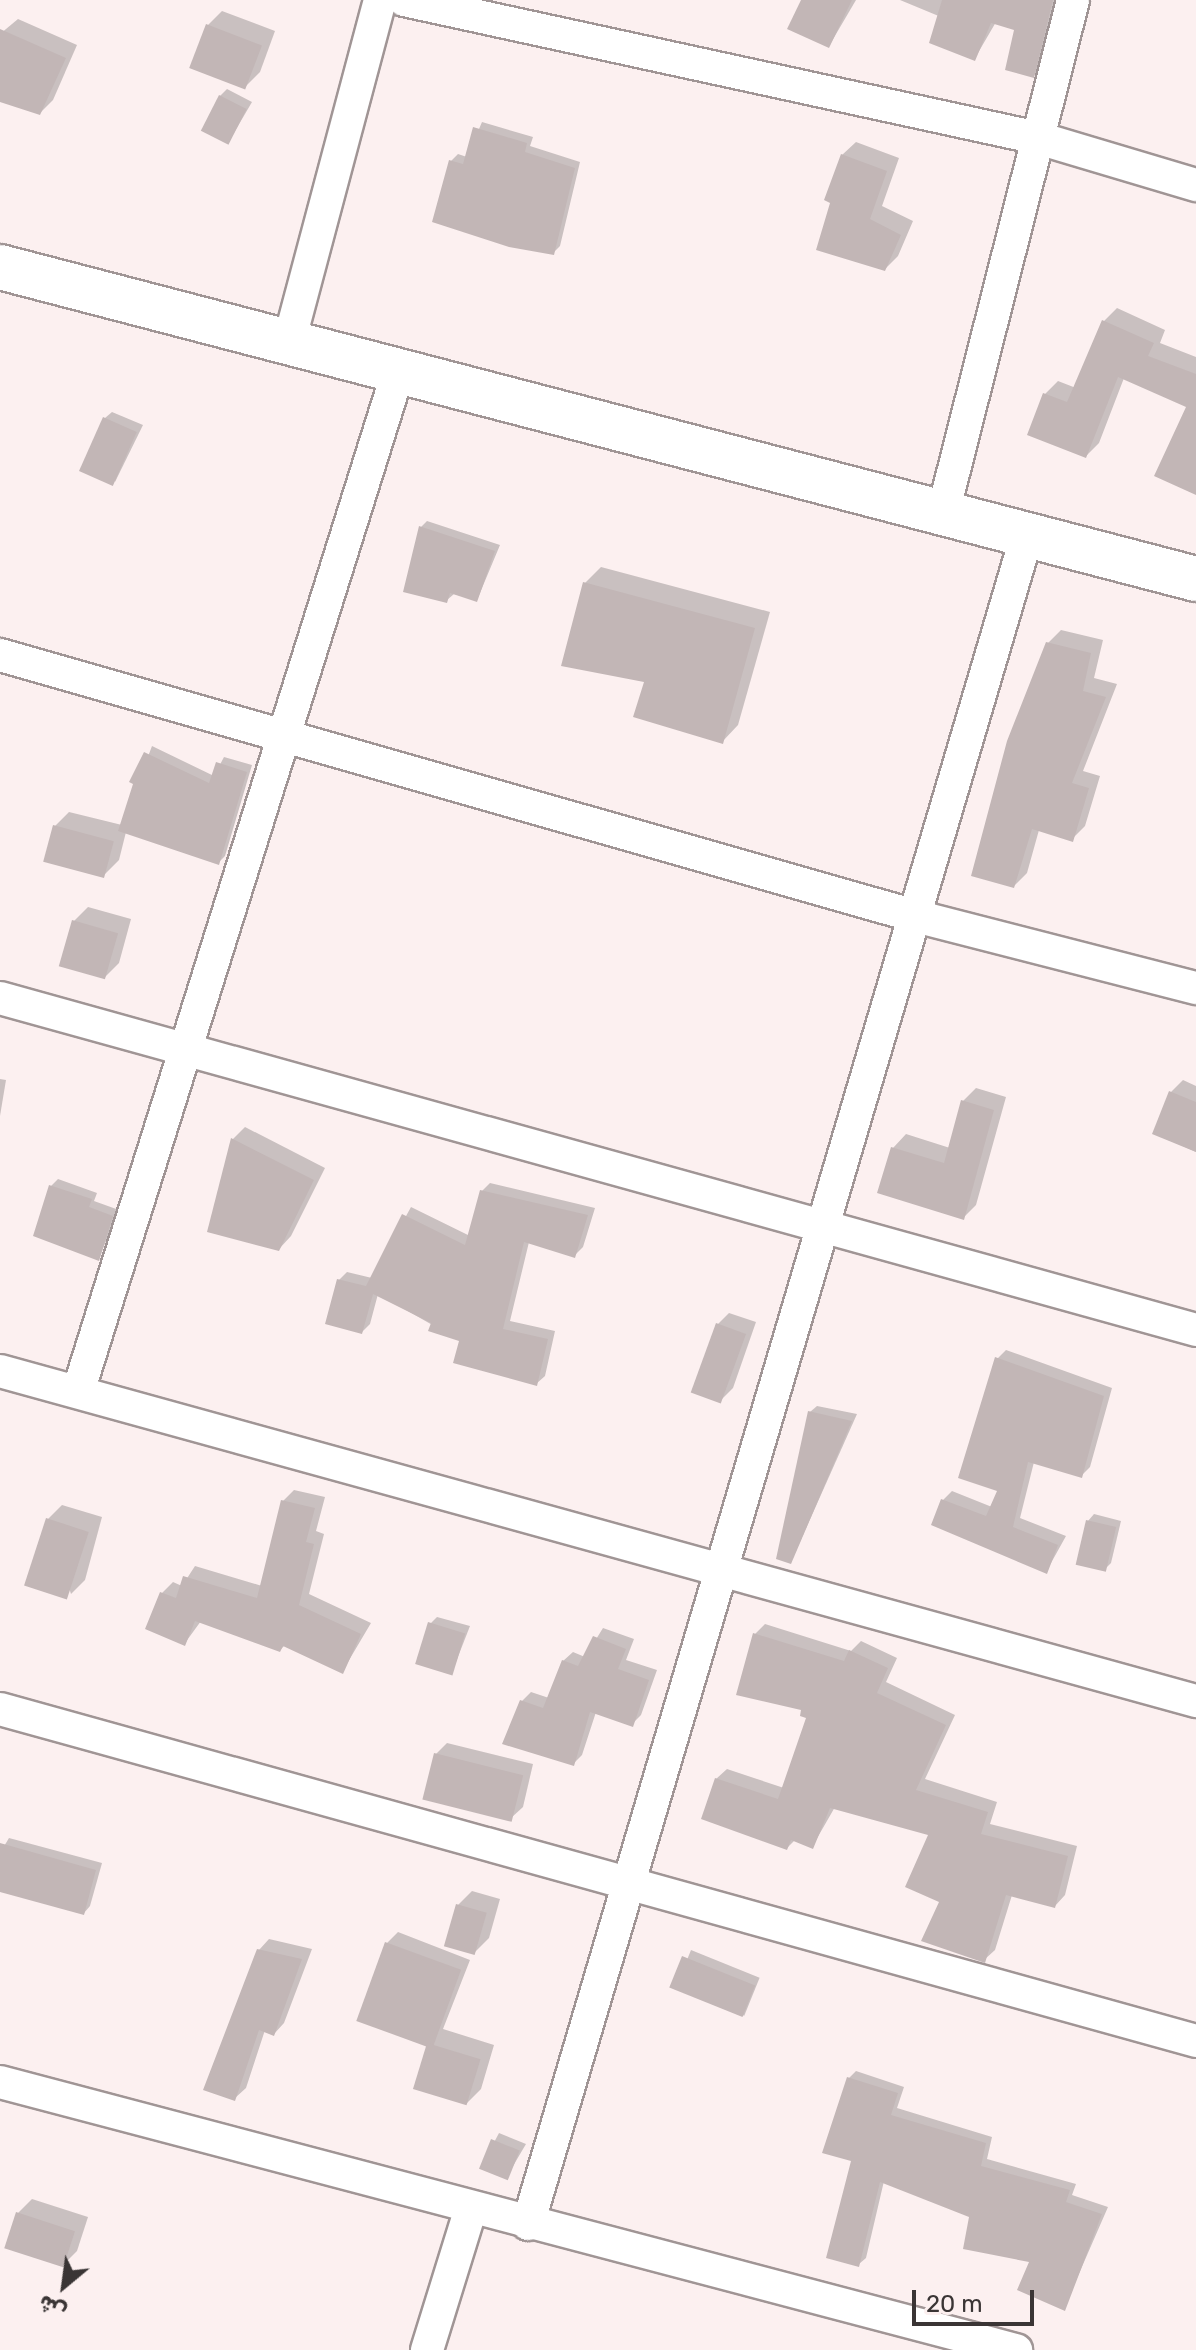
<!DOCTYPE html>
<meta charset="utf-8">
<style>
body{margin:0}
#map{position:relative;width:1196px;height:2350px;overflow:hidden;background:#fcf0f0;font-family:Rubik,Vazirmatn,sans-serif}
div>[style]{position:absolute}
.shadow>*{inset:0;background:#0003;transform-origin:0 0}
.building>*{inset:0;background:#c2b6b6;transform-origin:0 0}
.roads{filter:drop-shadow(2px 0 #a09595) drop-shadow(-2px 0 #a09595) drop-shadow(0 2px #a09595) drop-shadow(0 -2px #a09595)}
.street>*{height:32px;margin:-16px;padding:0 16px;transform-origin:16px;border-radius:16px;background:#fff}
.secondary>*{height:44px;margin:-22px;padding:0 22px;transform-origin:22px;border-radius:22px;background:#fff}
span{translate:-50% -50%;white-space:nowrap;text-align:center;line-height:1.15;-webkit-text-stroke:6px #fcf0f0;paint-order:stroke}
.north{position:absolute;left:24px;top:2246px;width:80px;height:80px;-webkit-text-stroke:6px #fcf0f0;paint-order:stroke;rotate:209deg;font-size:22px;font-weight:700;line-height:32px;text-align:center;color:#3a3535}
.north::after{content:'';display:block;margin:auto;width:28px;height:36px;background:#3a3535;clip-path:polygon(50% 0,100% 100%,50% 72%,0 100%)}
.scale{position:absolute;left:912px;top:2290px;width:122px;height:36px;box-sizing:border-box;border:4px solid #3a3535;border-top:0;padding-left:10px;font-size:24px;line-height:28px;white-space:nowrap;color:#3a3535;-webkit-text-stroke:6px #fcf0f0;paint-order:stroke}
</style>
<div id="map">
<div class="shadow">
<div style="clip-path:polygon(803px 0,856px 0,829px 46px)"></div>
<div style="clip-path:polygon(900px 0,1060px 0,1044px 65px,1033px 76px,1017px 29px,996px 22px,975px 58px,941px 17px)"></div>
<div style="clip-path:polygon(222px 11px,275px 31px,260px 72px,245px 87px,207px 26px)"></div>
<div style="clip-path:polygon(18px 19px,77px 45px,53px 100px,40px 113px,0 98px,0 34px)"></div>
<div style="clip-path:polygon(227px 89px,252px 102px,228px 143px,220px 96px)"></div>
<div style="clip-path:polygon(482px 122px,533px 137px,530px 146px,580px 162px,560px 246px,553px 253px,451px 161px,458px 154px,467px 157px)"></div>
<div style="clip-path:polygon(856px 142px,899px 158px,882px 206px,913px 221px,898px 256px,885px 269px,842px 155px)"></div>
<div style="clip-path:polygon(1117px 308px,1165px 330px,1160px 343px,1196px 357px,1196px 475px,1189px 406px,1124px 378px,1099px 443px,1086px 456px,1045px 394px,1058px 381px,1076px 388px,1104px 321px)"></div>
<div style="clip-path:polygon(112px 412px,143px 425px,115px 482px,105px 418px)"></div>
<div style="clip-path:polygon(427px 521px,500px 545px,477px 600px,454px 594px,447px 600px,421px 527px)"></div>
<div style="clip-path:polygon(601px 567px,770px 612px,738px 725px,722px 742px,646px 681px,585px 583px)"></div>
<div style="clip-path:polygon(1061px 630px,1103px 640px,1094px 678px,1117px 684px,1083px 771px,1100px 776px,1085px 826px,1072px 839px,1039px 830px,1027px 873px,1014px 886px,1048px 643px)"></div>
<div style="clip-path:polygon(152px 746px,214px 776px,224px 757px,252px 765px,225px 856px,218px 863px,126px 832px,119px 860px,105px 874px,55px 826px,69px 812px,122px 825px)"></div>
<div style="clip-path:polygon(88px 907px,131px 919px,119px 963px,105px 977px,74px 921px)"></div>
<div style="clip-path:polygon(0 1079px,6px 1080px,0 1116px)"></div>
<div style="clip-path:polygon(1183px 1080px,1196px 1086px,1196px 1152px,1154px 1133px,1170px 1093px)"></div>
<div style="clip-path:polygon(976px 1088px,1006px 1097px,976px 1205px,963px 1218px,893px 1148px,906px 1134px,950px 1148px,963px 1101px)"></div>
<div style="clip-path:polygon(245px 1127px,325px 1168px,291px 1236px,279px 1249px,209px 1230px,233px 1139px)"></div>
<div style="clip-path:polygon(58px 1179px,97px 1193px,94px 1201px,119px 1210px,99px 1258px,51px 1186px)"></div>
<div style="clip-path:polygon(490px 1183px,595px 1208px,583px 1247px,575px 1255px,529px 1242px,510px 1321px,555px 1331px,545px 1376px,536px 1384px,378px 1294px,370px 1324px,362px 1332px,339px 1280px,347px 1272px,372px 1278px,411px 1207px,470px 1236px,482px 1191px)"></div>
<div style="clip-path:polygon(729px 1313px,756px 1322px,733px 1388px,721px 1400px,718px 1324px)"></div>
<div style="clip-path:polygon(1006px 1350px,1112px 1388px,1090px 1467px,1081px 1476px,1034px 1462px,1020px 1518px,1066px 1536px,1046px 1572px,943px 1500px,952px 1491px,992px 1507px,999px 1490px,997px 1359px)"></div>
<div style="clip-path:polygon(817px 1406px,857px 1414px,791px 1562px,810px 1412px)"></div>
<div style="clip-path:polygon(294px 1490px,325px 1497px,316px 1531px,324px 1534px,309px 1594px,371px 1623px,342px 1672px,285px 1645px,280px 1650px,201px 1621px,185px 1643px,162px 1593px,173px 1582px,182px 1586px,195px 1566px,262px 1586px,283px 1501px)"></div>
<div style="clip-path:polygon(62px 1505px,102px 1517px,85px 1580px,71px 1594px,48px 1519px)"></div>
<div style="clip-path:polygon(1094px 1514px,1121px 1521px,1111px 1563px,1104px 1570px,1088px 1521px)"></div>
<div style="clip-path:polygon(437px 1617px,470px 1626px,452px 1672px,430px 1624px)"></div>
<div style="clip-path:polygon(765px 1624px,851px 1651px,861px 1641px,897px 1658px,886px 1682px,955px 1715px,925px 1779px,997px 1802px,990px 1824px,1077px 1846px,1065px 1895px,1055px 1906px,1012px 1895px,995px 1950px,984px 1960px,924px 1940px,942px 1901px,931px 1833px,835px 1807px,812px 1847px,795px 1840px,787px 1848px,716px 1779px,727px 1769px,784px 1788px,809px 1716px,755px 1634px)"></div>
<div style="clip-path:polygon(603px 1628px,634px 1639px,626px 1660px,657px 1670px,641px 1715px,632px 1724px,596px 1712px,582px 1755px,573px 1764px,522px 1701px,531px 1692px,549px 1698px,563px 1661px,573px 1652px,585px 1657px)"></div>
<div style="clip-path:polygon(447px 1743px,533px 1764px,523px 1807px,511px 1818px,436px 1754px)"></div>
<div style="clip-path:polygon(9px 1838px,102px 1863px,90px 1906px,84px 1913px,0 1890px,0 1853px)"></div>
<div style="clip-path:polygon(472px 1891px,500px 1899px,489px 1938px,475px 1952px,457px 1906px)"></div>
<div style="clip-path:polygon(398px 1932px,470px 1960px,443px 2029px,494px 2045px,481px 2089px,466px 2104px,415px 2088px,431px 2041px,360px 2020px,387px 1943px)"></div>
<div style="clip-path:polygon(269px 1939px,312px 1949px,284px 2023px,274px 2034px,265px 2030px,246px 2088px,235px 2098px,259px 1950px)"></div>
<div style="left:691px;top:1950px;width:74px;height:41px;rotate:22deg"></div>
<div style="clip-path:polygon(856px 2071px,904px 2087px,897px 2108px,992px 2137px,987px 2159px,1076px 2184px,1072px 2195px,1108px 2207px,1064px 2308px,1032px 2261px,972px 2215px,884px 2181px,866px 2258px,859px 2264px,849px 2078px)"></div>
<div style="clip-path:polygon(499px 2133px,526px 2144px,506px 2178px,481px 2167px)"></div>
<div style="clip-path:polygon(32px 2199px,88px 2217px,77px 2251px,63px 2265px,18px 2213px)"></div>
</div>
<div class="building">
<div style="clip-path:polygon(801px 0,852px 0,829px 48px,787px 29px)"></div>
<div style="clip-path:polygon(942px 0,1053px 0,1034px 78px,1005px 70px,1014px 30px,991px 23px,975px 61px,929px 43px)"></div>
<div style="left:206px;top:24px;width:60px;height:47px;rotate:21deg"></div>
<div style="clip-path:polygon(0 29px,66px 58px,40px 115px,0 102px)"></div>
<div style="left:219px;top:95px;width:31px;height:40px;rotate:27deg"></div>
<div style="clip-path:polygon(473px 127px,527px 143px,525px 152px,575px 168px,554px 255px,509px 247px,432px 222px,449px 160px,463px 164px)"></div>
<div style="clip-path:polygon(841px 154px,887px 171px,870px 219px,901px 235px,885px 271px,816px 250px,830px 203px,824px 200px)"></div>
<div style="clip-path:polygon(1102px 320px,1154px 343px,1148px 356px,1196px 374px,1196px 495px,1154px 476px,1186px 407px,1118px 377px,1086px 458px,1027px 435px,1043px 393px,1067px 402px)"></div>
<div style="left:103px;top:417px;width:37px;height:59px;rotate:24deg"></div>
<div style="clip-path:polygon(419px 526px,495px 551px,477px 602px,450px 593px,447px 603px,403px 592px)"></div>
<div style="clip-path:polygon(583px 582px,755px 628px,723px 744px,633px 717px,644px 682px,561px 666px)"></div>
<div style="clip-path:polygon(1046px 642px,1091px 653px,1083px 691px,1106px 697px,1072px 783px,1089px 788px,1073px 842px,1032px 829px,1014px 888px,971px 876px,1007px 741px)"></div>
<div style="clip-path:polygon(144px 752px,209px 783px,216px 762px,247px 772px,219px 865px,118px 831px,133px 784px,129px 782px)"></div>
<div style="left:53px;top:825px;width:63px;height:38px;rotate:15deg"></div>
<div style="left:72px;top:920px;width:48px;height:48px;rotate:16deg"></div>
<div style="clip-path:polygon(1169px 1091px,1196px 1102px,1196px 1152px,1152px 1134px)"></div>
<div style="clip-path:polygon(961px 1100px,994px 1110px,964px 1220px,877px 1193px,891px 1147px,944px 1163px)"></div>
<div style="clip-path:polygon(231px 1138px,314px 1180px,279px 1251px,207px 1232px)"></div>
<div style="clip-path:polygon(49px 1185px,92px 1199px,89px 1207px,113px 1216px,99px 1261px,33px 1236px)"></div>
<div style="clip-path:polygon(480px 1190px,588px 1215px,575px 1258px,524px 1242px,503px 1329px,548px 1339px,537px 1386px,453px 1363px,459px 1341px,428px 1331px,431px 1323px,373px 1294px,362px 1334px,325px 1324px,337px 1279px,366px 1286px,402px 1214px,465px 1245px)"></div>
<div style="left:716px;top:1323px;width:32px;height:74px;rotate:20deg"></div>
<div style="clip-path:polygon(995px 1357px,1104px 1396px,1082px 1478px,1028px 1462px,1013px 1527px,1058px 1545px,1047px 1574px,931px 1525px,941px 1499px,986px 1516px,997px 1491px,958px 1478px)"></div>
<div style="clip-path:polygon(808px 1411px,852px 1421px,791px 1564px,776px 1559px)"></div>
<div style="clip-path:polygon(281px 1500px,315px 1508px,306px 1542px,314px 1544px,299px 1605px,361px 1634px,343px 1674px,283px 1646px,280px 1652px,195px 1621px,185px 1646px,145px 1629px,160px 1592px,176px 1598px,183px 1576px,257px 1598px)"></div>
<div style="left:46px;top:1518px;width:45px;height:71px;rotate:18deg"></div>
<div style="left:1086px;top:1520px;width:31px;height:46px;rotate:13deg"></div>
<div style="left:428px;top:1622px;width:39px;height:44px;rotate:17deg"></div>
<div style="clip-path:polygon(753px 1633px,844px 1661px,849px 1650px,888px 1668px,877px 1693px,946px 1725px,916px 1790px,988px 1812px,981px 1834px,1068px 1856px,1055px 1908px,1006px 1895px,985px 1963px,921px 1941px,939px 1902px,905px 1887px,928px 1835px,830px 1808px,813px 1849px,791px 1840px,787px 1850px,701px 1819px,715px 1778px,778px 1799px,806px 1718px,800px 1716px,801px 1710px,736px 1695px)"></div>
<div style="clip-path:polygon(593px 1636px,626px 1649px,618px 1669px,649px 1680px,633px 1727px,590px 1712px,574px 1766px,502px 1744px,520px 1700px,543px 1708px,562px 1660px,578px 1666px)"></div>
<div style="left:434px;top:1753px;width:92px;height:48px;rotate:14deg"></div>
<div style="clip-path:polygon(0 1843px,96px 1870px,84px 1915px,0 1892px)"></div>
<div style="left:456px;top:1904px;width:32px;height:44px;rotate:16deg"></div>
<div style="left:385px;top:1942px;width:81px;height:84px;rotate:20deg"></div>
<div style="clip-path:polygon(257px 1949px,302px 1959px,274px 2036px,259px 2030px,235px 2101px,203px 2090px)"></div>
<div style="left:682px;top:1956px;width:79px;height:34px;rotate:22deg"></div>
<div style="left:427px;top:2043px;width:56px;height:48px;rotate:17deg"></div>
<div style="clip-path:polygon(847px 2077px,898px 2093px,891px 2115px,986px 2143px,981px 2166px,1070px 2190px,1066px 2202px,1102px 2214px,1065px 2311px,1017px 2290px,1029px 2262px,963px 2249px,969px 2217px,880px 2182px,859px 2267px,826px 2258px,851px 2161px,822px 2153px)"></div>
<div style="left:491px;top:2139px;width:31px;height:32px;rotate:22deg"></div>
<div style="left:16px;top:2212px;width:62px;height:38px;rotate:18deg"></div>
</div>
<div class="roads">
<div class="street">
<div style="left:404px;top:0;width:649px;rotate:12.28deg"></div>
<div style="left:1038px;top:138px;width:165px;rotate:16.6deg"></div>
<div style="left:289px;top:342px;width:354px;rotate:-75.1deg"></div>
<div style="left:943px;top:513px;width:529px;rotate:-75.78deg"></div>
<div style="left:0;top:655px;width:951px;rotate:15.92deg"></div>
<div style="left:915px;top:916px;width:290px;rotate:14.4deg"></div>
<div style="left:0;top:998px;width:1241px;rotate:15.51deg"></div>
<div style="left:0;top:1371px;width:1241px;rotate:15.43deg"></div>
<div style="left:78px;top:1392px;width:1069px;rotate:-72.58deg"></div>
<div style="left:0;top:1709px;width:1241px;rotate:15.51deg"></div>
<div style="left:0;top:2082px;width:1051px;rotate:14.78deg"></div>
<div style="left:528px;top:2224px;width:1761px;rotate:-73.54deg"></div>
<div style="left:427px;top:2350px;width:149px;rotate:-72.8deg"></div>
</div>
<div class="secondary">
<div style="left:0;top:267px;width:1236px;rotate:14.62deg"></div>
</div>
</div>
<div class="north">ش</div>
<div class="scale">20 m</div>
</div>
